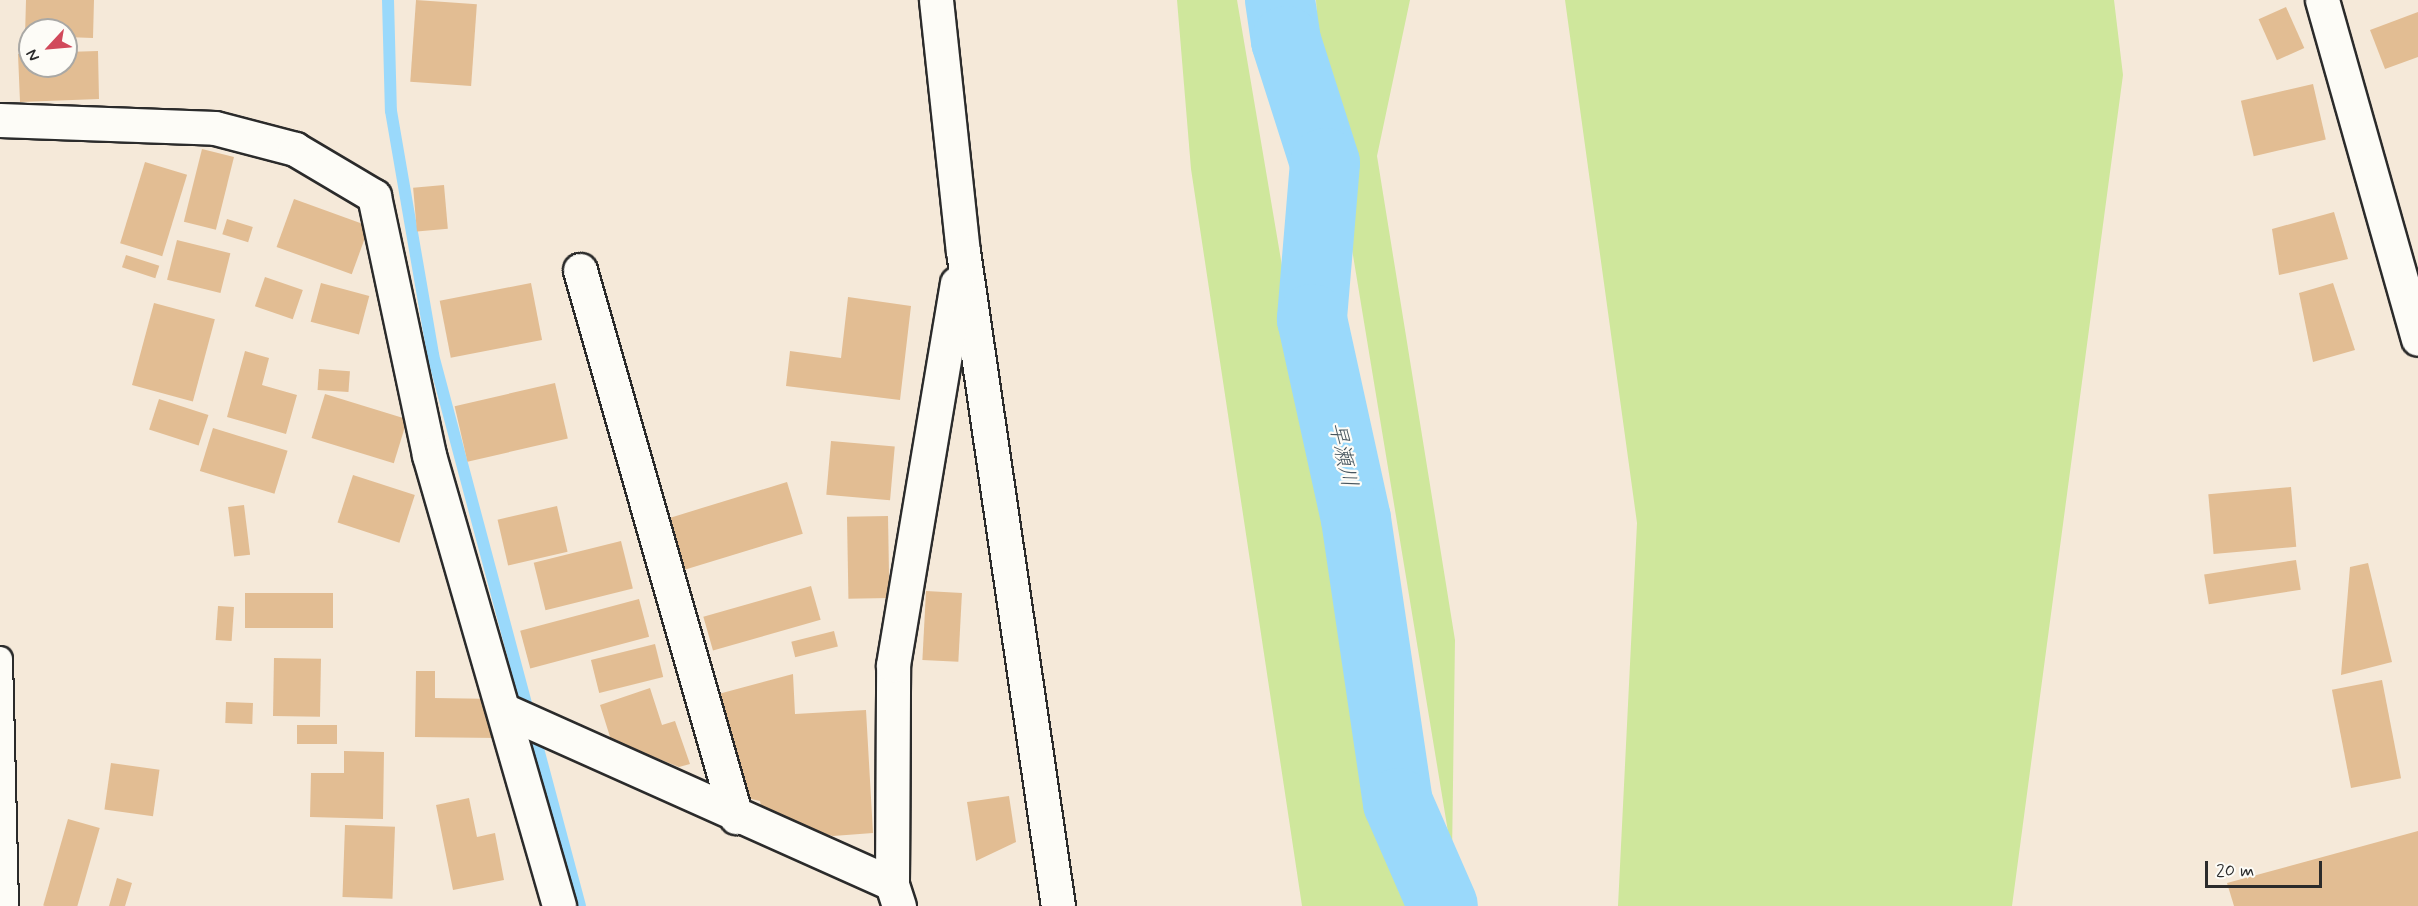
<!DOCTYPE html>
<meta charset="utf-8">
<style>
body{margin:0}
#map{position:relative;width:2418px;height:906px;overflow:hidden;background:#f5e9d9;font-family:Mynerve,"Klee One",sans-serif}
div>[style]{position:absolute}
.green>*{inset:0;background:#cfe79c}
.stream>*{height:12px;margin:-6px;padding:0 6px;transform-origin:6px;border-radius:6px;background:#9ad9fb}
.river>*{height:70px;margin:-35px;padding:0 35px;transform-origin:35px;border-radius:35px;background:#9ad9fb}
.building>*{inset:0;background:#e2bd93;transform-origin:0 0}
.roads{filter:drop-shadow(2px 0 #2b2b2b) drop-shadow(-2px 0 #2b2b2b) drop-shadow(0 2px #2b2b2b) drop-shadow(0 -2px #2b2b2b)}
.service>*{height:24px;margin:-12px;padding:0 12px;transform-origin:12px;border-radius:12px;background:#fdfcf7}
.minor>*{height:33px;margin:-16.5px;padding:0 16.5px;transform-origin:16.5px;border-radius:16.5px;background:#fdfcf7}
.tertiary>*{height:33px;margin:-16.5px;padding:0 16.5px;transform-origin:16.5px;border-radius:16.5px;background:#fdfcf7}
span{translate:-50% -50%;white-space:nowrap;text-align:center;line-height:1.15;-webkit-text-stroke:4.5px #fdfcf7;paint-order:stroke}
.water-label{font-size:22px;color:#47565f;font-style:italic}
.north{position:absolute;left:18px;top:18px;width:60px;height:60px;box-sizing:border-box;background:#fdfcf7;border:2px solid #a9a8a5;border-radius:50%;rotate:244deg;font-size:16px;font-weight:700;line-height:24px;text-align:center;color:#2b2b2b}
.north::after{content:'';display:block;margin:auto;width:21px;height:27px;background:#d1495b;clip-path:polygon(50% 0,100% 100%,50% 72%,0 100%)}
.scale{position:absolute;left:2205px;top:861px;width:117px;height:27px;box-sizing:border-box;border:3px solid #2b2b2b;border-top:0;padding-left:8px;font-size:18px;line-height:21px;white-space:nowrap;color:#2b2b2b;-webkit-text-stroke:4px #fdfcf7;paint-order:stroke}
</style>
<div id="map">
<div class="green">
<div style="clip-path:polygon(1177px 0,1237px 0,1314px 455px,1388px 809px,1417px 906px,1302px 906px,1191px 169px)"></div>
<div style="clip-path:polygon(1316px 0,1410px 0,1377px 156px,1455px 640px,1452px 856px,1319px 49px)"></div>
<div style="clip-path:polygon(1565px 0,2114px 0,2123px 75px,2012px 906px,1618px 906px,1637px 523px)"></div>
</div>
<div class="stream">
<div style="left:388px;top:0;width:111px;rotate:88.5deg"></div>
<div style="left:391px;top:111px;width:248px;rotate:80.2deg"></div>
<div style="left:433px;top:355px;width:570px;rotate:75.06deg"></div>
</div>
<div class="river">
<div style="left:1280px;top:0;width:41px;rotate:81.7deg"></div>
<div style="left:1286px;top:41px;width:128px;rotate:72.3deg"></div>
<div style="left:1325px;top:163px;width:157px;rotate:94.8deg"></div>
<div style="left:1312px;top:319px;width:205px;rotate:77.6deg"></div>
<div style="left:1356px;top:519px;width:287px;rotate:81.6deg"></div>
<div style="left:1398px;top:803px;width:112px;rotate:66.4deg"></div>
</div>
<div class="building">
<div style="clip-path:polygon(26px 0,94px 0,93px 38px,66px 37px,66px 30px,30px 30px,25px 36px)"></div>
<div style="left:416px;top:0;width:61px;height:82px;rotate:4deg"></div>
<div style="left:2286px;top:7px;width:45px;height:30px;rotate:66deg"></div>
<div style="clip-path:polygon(2418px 12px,2418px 57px,2385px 69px,2370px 30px)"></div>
<div style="clip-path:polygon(98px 51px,99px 99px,20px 102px,18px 54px,30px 53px,30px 66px,66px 66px,66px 52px)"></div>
<div style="left:2313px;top:84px;width:57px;height:74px;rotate:77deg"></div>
<div style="left:202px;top:149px;width:33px;height:75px;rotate:14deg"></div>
<div style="left:145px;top:162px;width:44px;height:85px;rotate:17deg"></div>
<div style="left:444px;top:185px;width:44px;height:31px;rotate:85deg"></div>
<div style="left:294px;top:199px;width:80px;height:51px;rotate:20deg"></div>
<div style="clip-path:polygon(2334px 212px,2348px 259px,2279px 275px,2272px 229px)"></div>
<div style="left:227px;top:219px;width:27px;height:16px;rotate:17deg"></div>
<div style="left:177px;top:240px;width:55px;height:41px;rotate:14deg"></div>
<div style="left:126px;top:255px;width:35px;height:13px;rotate:18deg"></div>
<div style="left:265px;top:277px;width:40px;height:31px;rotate:19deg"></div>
<div style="left:321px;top:283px;width:50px;height:40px;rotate:15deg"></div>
<div style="left:531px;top:283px;width:58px;height:93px;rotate:79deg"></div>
<div style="clip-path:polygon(2333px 283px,2355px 350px,2313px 362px,2299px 293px)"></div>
<div style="clip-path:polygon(848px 297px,911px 306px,900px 400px,786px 386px,790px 351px,841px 358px)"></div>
<div style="left:154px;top:303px;width:63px;height:85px;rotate:15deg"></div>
<div style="clip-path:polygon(245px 351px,269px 358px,262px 385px,297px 395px,286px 434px,227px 417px)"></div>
<div style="left:319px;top:369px;width:31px;height:21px;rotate:4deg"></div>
<div style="left:555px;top:383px;width:57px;height:103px;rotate:77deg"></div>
<div style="left:325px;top:394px;width:86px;height:46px;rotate:17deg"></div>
<div style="left:159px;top:399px;width:52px;height:32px;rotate:18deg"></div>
<div style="left:213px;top:428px;width:78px;height:45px;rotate:17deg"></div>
<div style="left:831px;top:441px;width:64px;height:54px;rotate:5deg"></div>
<div style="left:353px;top:475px;width:65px;height:50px;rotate:18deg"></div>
<div style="left:787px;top:482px;width:54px;height:127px;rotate:73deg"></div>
<div style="left:2291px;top:487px;width:60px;height:83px;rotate:85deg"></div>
<div style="left:244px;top:505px;width:50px;height:16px;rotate:83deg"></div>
<div style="left:557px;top:506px;width:47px;height:61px;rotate:77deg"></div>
<div style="left:888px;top:516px;width:82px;height:41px;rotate:89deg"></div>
<div style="left:621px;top:541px;width:49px;height:90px;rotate:76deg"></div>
<div style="left:2296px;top:560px;width:30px;height:93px;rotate:81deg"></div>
<div style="clip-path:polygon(2368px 563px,2392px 662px,2341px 675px,2350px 567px)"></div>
<div style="left:811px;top:586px;width:35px;height:112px;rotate:74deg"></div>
<div style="left:926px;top:591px;width:36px;height:69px;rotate:3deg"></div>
<div style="left:245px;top:593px;width:88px;height:35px"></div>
<div style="left:639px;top:599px;width:39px;height:123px;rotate:75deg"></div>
<div style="left:218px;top:606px;width:16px;height:34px;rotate:4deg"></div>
<div style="left:834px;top:631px;width:16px;height:44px;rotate:76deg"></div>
<div style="left:655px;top:644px;width:34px;height:66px;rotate:76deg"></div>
<div style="left:274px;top:658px;width:47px;height:58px;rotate:1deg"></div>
<div style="clip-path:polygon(416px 671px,435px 671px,435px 698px,498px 699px,497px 738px,415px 737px)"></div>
<div style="clip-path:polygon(793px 674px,795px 714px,866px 710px,873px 833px,833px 836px,763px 817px,760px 801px,738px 796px,711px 696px)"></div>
<div style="left:2382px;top:680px;width:100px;height:51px;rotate:79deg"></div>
<div style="clip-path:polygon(650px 688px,662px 725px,675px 721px,690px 764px,679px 767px,611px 740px,600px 705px)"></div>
<div style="left:226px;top:702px;width:27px;height:21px;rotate:2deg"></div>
<div style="left:337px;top:725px;width:19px;height:40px;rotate:90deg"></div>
<div style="clip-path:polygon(344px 751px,384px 752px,383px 819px,310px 817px,311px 773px,344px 773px)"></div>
<div style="left:111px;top:763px;width:49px;height:47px;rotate:8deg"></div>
<div style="clip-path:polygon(1009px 796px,1016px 842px,976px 861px,967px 802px)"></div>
<div style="clip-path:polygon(469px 798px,477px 837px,495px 833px,504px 880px,453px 890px,436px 805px)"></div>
<div style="left:68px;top:819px;width:33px;height:90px;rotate:16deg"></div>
<div style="left:345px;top:825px;width:50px;height:72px;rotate:2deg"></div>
<div style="clip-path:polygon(2418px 831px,2418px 906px,2234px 906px,2227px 883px)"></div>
<div style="clip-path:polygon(117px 878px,132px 883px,125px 906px,109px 906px)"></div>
</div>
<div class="roads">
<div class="service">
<div style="left:0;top:659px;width:247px;rotate:88.6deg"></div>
</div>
<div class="minor">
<div style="left:936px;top:0;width:252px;rotate:83.9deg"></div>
<div style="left:963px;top:251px;width:662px;rotate:81.75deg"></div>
<div style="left:0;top:120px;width:215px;rotate:2.1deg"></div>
<div style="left:215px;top:128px;width:83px;rotate:14.7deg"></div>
<div style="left:295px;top:149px;width:92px;rotate:30.7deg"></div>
<div style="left:374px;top:196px;width:265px;rotate:78deg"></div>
<div style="left:429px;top:455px;width:469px;rotate:73.9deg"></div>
<div style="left:580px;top:270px;width:569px;rotate:74.08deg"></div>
<div style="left:506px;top:711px;width:423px;rotate:24.1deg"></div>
<div style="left:899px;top:906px;width:23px;rotate:-108deg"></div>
<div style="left:892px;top:884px;width:219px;rotate:-89.7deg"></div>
<div style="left:893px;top:665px;width:387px;rotate:-80.5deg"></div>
</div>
<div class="tertiary">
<div style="left:2322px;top:0;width:352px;rotate:74.2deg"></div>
</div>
</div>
<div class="water-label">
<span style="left:1342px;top:455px;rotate:78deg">早瀬川</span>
</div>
<div class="north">N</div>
<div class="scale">20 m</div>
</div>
